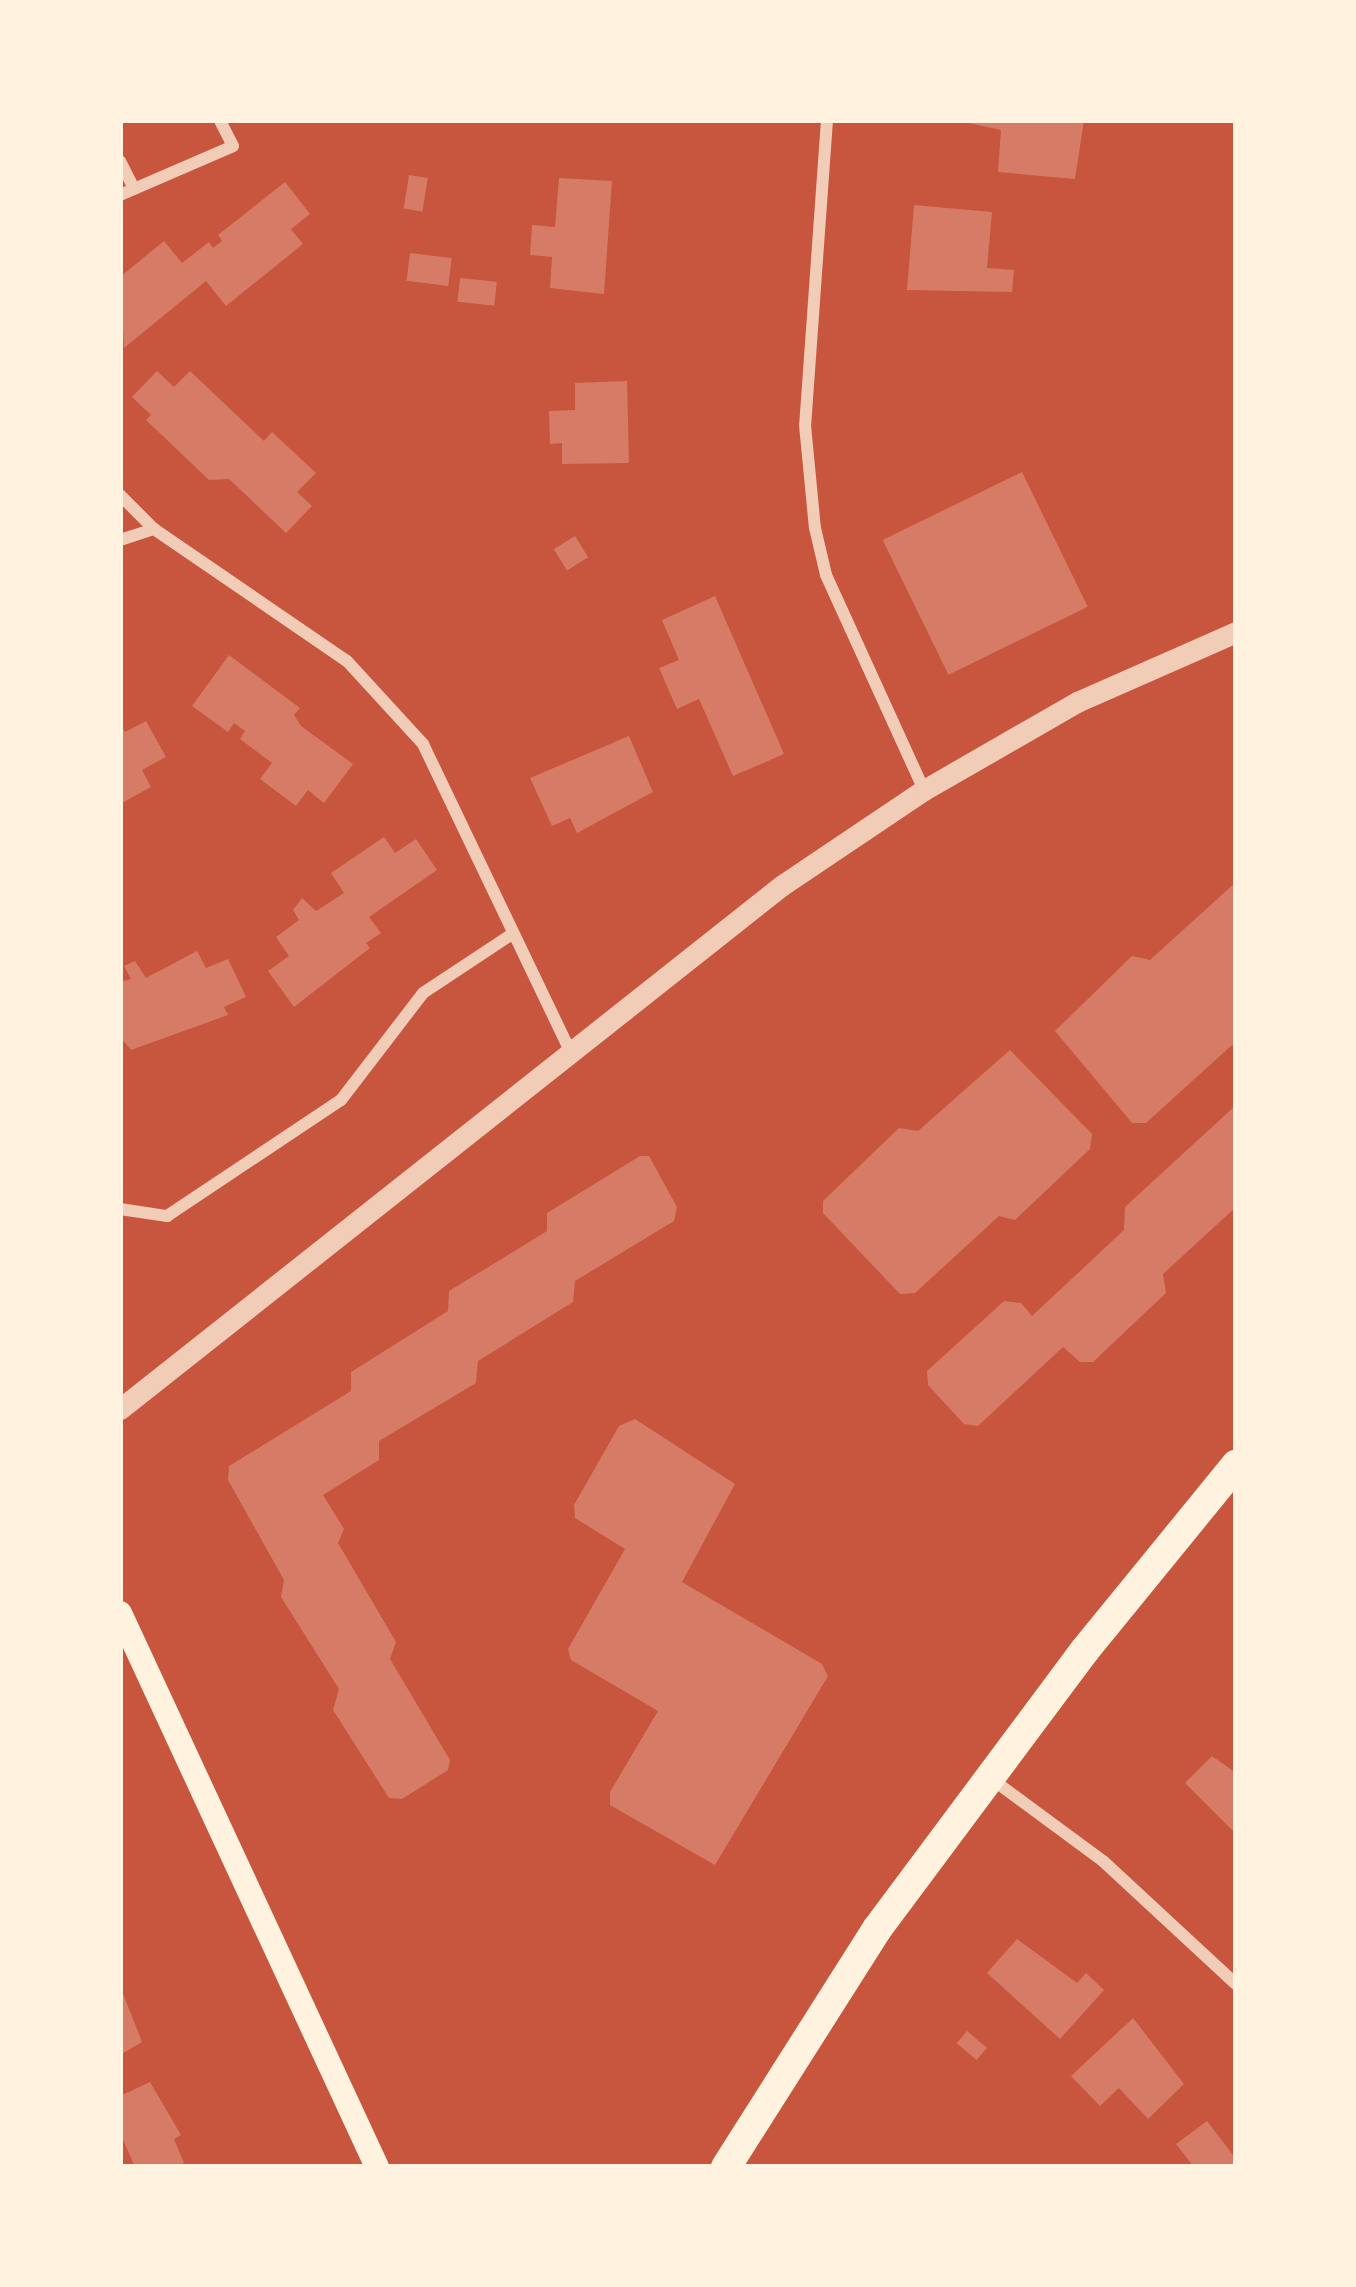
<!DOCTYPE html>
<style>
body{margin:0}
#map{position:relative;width:1356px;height:2287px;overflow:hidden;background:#c8553d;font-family:"Sofia Sans Condensed",sans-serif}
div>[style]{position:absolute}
.building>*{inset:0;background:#d67c66;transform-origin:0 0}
.minor>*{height:12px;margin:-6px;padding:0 6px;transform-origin:6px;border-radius:6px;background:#f1ccb7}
.tertiary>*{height:21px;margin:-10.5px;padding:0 10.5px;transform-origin:10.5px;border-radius:10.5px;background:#f1ccb7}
.secondary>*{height:24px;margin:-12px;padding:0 12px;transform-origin:12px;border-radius:12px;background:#fff3e0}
.primary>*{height:30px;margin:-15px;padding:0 15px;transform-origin:15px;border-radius:15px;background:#fff3e0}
span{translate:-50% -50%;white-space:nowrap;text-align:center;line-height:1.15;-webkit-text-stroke:10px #fff3e0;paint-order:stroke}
.frame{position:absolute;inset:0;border:123px solid #fff3e0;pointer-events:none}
</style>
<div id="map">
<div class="building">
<div style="clip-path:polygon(955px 120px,1084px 120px,1075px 179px,998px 172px,1001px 130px)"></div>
<div style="left:409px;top:175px;width:19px;height:34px;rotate:9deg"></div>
<div style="clip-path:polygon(559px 178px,612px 181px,604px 294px,550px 288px,552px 257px,530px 255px,532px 225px,555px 227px)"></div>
<div style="clip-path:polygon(285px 182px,310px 214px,291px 229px,303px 244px,226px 306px,206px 281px,124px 348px,120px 277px,164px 241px,182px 263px,209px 242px,213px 248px,222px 241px,218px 235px)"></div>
<div style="clip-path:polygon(914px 205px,992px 212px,987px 268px,1014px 270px,1012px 292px,907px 290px)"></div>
<div style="left:410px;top:253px;width:42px;height:28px;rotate:7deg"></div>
<div style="left:460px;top:278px;width:37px;height:24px;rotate:6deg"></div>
<div style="clip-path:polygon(157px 371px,174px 387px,190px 371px,264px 441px,272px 432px,316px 473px,297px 492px,312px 506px,286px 533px,229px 479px,209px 480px,146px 420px,151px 415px,132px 397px)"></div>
<div style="clip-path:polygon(627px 381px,629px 463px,562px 464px,562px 443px,550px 444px,549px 411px,575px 410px,575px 383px)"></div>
<div style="left:1022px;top:472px;width:150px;height:155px;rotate:64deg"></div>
<div style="left:575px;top:536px;width:25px;height:25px;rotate:58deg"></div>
<div style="clip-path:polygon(715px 596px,784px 754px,733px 776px,699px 699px,677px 709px,659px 668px,679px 660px,662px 620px)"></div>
<div style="clip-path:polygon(229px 655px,300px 708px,294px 715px,301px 726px,353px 764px,324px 803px,308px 790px,296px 806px,260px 779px,272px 763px,240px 739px,245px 731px,234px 723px,228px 732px,192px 706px)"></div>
<div style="clip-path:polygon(146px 721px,166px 757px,142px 770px,151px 787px,120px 804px,120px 723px,125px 732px)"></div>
<div style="clip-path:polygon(629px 736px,653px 792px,577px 833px,570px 818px,552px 826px,530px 778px)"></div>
<div style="clip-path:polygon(384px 837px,395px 853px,416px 839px,437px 870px,369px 917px,381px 933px,366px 943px,370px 948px,294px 1007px,268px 971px,289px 956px,276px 937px,299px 920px,293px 910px,302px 898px,316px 911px,344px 893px,331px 873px)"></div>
<div style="clip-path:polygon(1236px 882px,1236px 1050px,1232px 1045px,1146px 1123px,1132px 1123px,1055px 1031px,1132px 956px,1150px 960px)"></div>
<div style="clip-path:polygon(197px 951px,206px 968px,228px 959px,246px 997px,224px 1007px,228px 1015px,131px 1050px,120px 1037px,120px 982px,131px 979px,124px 966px,135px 961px,146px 978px)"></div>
<div style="clip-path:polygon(1010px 1050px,1092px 1134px,1090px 1149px,1015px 1220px,999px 1216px,915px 1293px,900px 1294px,823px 1213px,823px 1201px,899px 1128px,918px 1131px)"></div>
<div style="clip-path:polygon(1236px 1105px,1236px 1207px,1163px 1274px,1166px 1293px,1093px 1362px,1080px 1362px,1063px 1347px,978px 1426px,964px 1424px,928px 1385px,927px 1371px,1004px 1301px,1021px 1303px,1032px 1316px,1124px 1230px,1125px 1207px)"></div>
<div style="clip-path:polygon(640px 1156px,649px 1156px,677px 1207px,674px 1221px,575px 1281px,573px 1302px,478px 1361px,476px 1383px,379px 1441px,379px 1460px,323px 1495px,344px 1529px,338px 1543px,396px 1642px,390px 1659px,450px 1760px,448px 1770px,402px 1799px,389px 1798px,333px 1710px,339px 1689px,281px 1597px,284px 1580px,228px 1480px,229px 1466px,351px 1391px,351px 1372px,448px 1311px,449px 1291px,547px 1231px,547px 1213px)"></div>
<div style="clip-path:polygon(635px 1419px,735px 1484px,682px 1582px,822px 1664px,828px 1676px,715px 1865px,610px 1805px,610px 1792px,658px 1711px,571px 1660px,568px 1649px,625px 1549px,575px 1518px,574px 1505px,619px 1426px)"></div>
<div style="clip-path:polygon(1212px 1756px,1236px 1773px,1236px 1834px,1185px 1783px)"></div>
<div style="clip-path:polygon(1017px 1939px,1077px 1983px,1086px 1973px,1104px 1990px,1060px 2039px,987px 1973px)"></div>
<div style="clip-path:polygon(120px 1986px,142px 2042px,120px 2055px)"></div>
<div style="clip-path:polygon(1133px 2018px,1184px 2084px,1148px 2119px,1119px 2088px,1100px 2106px,1071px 2076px)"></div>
<div style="left:967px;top:2031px;width:26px;height:16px;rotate:40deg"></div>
<div style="clip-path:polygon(150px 2082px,181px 2135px,174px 2139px,184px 2163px,175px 2167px,135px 2167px,120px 2133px,120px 2096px)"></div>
<div style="clip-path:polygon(1207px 2121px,1236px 2159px,1236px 2167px,1194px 2167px,1176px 2144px)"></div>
</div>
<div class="minor">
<div style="left:827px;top:120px;width:306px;rotate:94.1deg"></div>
<div style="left:805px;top:425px;width:103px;rotate:84.5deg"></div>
<div style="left:815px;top:528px;width:48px;rotate:76.8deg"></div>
<div style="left:826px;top:575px;width:236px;rotate:65.5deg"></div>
<div style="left:120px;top:161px;width:31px;rotate:63deg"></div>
<div style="left:120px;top:195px;width:123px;rotate:-23.4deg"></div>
<div style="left:233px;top:146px;width:29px;rotate:-117deg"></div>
<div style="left:120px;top:495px;width:48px;rotate:45deg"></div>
<div style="left:154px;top:529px;width:234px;rotate:34.4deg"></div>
<div style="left:347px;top:661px;width:113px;rotate:47.5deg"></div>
<div style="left:423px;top:744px;width:340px;rotate:64.4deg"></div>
<div style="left:120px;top:540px;width:36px;rotate:-18deg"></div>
<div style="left:120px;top:1209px;width:48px;rotate:8.5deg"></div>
<div style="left:167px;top:1216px;width:209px;rotate:-33.7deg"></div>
<div style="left:341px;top:1100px;width:135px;rotate:-52.5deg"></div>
<div style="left:423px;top:993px;width:103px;rotate:-33.5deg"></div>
<div style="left:989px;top:1777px;width:142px;rotate:36.4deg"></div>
<div style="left:1103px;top:1861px;width:181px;rotate:42.8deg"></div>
</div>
<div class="tertiary">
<div style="left:120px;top:1409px;width:843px;rotate:-38.35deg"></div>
<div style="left:781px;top:886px;width:172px;rotate:-33.9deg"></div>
<div style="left:924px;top:790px;width:177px;rotate:-29.9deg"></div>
<div style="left:1077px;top:702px;width:174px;rotate:-23.8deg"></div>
</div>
<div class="secondary">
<div style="left:120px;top:1613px;width:611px;rotate:65.11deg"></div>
</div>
<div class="primary">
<div style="left:726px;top:2167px;width:282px;rotate:-57.6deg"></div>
<div style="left:877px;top:1929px;width:348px;rotate:-53.3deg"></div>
<div style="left:1085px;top:1650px;width:239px;rotate:-50.8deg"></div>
</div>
<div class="frame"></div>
</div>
